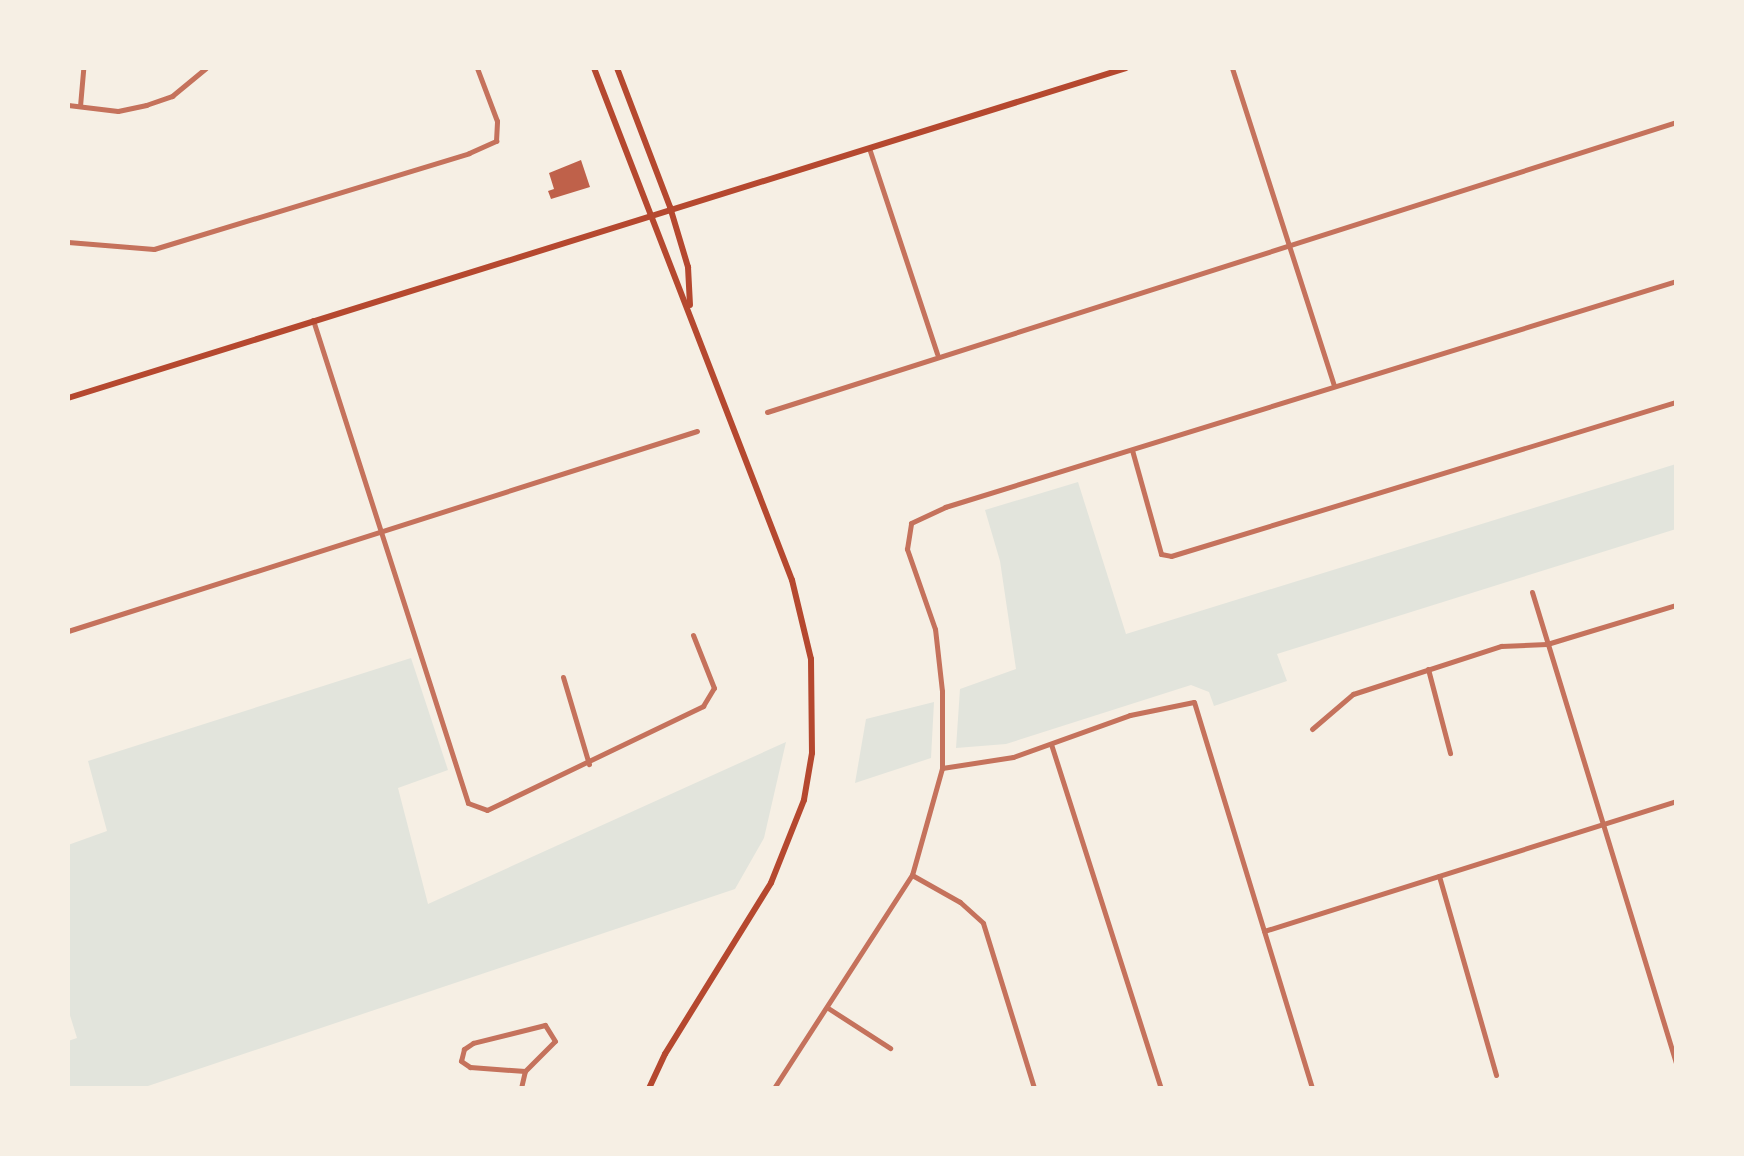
<!DOCTYPE html>
<style>
body{margin:0}
#map{position:relative;width:1744px;height:1156px;overflow:hidden;background:#f6efe4;font-family:"Open Sans",sans-serif}
div>[style]{position:absolute}
.green>*{inset:0;background:#e2e4dc}
.building>*{inset:0;background:#bf614a}
.minor>*{height:5px;margin:-2.5px;padding:0 2.5px;transform-origin:2.5px;border-radius:2.5px;background:#c5725c}
.secondary>*{height:6px;margin:-3px;padding:0 3px;transform-origin:3px;border-radius:3px;background:#b5482f}
span{translate:-50% -50%;white-space:nowrap;text-align:center;line-height:1.15;-webkit-text-stroke:9px #f6efe4;paint-order:stroke}
.frame{position:absolute;inset:0;border:70px solid #f6efe4;pointer-events:none}
</style>
<div id="map">
<div class="green">
<div style="clip-path:polygon(1676px 464px,1676px 529px,1277px 654px,1287px 681px,1214px 706px,1209px 692px,1191px 685px,1006px 744px,956px 748px,960px 689px,1016px 669px,1000px 561px,985px 510px,1078px 482px,1126px 634px)"></div>
<div style="clip-path:polygon(411px 658px,448px 770px,398px 788px,428px 904px,786px 742px,764px 838px,735px 889px,142px 1088px,68px 1088px,68px 1041px,77px 1038px,68px 1009px,68px 845px,107px 831px,88px 761px)"></div>
<div style="clip-path:polygon(934px 702px,931px 758px,855px 783px,866px 719px)"></div>
</div>
<div class="building">
<div style="clip-path:polygon(581px 160px,590px 187px,551px 199px,548px 191px,554px 189px,549px 173px)"></div>
</div>
<div class="minor">
<div style="left:1232px;top:68px;width:333px;rotate:72.2deg"></div>
<div style="left:68px;top:105px;width:50px;rotate:6.8deg"></div>
<div style="left:118px;top:111px;width:29px;rotate:-12deg"></div>
<div style="left:146px;top:105px;width:28px;rotate:-19deg"></div>
<div style="left:172px;top:96px;width:44px;rotate:-39.5deg"></div>
<div style="left:80px;top:106px;width:38px;rotate:-85deg"></div>
<div style="left:869px;top:148px;width:217px;rotate:71.7deg"></div>
<div style="left:68px;top:242px;width:86px;rotate:4.7deg"></div>
<div style="left:154px;top:249px;width:329px;rotate:-16.9deg"></div>
<div style="left:469px;top:153px;width:30px;rotate:-24deg"></div>
<div style="left:496px;top:141px;width:20px;rotate:-87deg"></div>
<div style="left:497px;top:121px;width:57px;rotate:-110.7deg"></div>
<div style="left:313px;top:320px;width:507px;rotate:72.21deg"></div>
<div style="left:468px;top:803px;width:20px;rotate:20deg"></div>
<div style="left:487px;top:810px;width:240px;rotate:-25.7deg"></div>
<div style="left:703px;top:706px;width:21px;rotate:-59deg"></div>
<div style="left:714px;top:688px;width:57px;rotate:-111.6deg"></div>
<div style="left:767px;top:412px;width:954px;rotate:-17.69deg"></div>
<div style="left:1132px;top:450px;width:108px;rotate:74.4deg"></div>
<div style="left:1161px;top:554px;width:10px;rotate:11deg"></div>
<div style="left:1171px;top:556px;width:528px;rotate:-16.96deg"></div>
<div style="left:1532px;top:592px;width:493px;rotate:73deg"></div>
<div style="left:68px;top:631px;width:660px;rotate:-17.64deg"></div>
<div style="left:1428px;top:669px;width:87px;rotate:75.3deg"></div>
<div style="left:563px;top:677px;width:91px;rotate:73.4deg"></div>
<div style="left:1312px;top:729px;width:54px;rotate:-40.5deg"></div>
<div style="left:1353px;top:694px;width:156px;rotate:-18deg"></div>
<div style="left:1501px;top:646px;width:46px;rotate:-2.5deg"></div>
<div style="left:1547px;top:644px;width:135px;rotate:-16.8deg"></div>
<div style="left:1051px;top:744px;width:361px;rotate:72.3deg"></div>
<div style="left:942px;top:768px;width:72px;rotate:-8.8deg"></div>
<div style="left:1013px;top:757px;width:124px;rotate:-19.7deg"></div>
<div style="left:1130px;top:715px;width:65px;rotate:-11.5deg"></div>
<div style="left:1194px;top:702px;width:404px;rotate:73deg"></div>
<div style="left:912px;top:875px;width:55px;rotate:29.4deg"></div>
<div style="left:960px;top:902px;width:31px;rotate:42deg"></div>
<div style="left:983px;top:923px;width:173px;rotate:72.8deg"></div>
<div style="left:1439px;top:876px;width:207px;rotate:74deg"></div>
<div style="left:1264px;top:931px;width:432px;rotate:-17.5deg"></div>
<div style="left:828px;top:1008px;width:74px;rotate:32.8deg"></div>
<div style="left:521px;top:1088px;width:17px;rotate:-77deg"></div>
<div style="left:525px;top:1071px;width:42px;rotate:-45deg"></div>
<div style="left:555px;top:1041px;width:19px;rotate:-122deg"></div>
<div style="left:545px;top:1025px;width:74px;rotate:166deg"></div>
<div style="left:473px;top:1043px;width:11px;rotate:146deg"></div>
<div style="left:464px;top:1049px;width:12px;rotate:104deg"></div>
<div style="left:461px;top:1061px;width:11px;rotate:34deg"></div>
<div style="left:470px;top:1067px;width:55px;rotate:4.2deg"></div>
<div style="left:774px;top:1088px;width:254px;rotate:-57.1deg"></div>
<div style="left:912px;top:875px;width:111px;rotate:-74.3deg"></div>
<div style="left:942px;top:768px;width:77px;rotate:-90deg"></div>
<div style="left:942px;top:691px;width:62px;rotate:-96.4deg"></div>
<div style="left:935px;top:629px;width:85px;rotate:-109.3deg"></div>
<div style="left:907px;top:549px;width:26px;rotate:-81deg"></div>
<div style="left:911px;top:523px;width:38px;rotate:-25deg"></div>
<div style="left:945px;top:507px;width:765px;rotate:-17.18deg"></div>
</div>
<div class="secondary">
<div style="left:594px;top:68px;width:549px;rotate:68.86deg"></div>
<div style="left:792px;top:580px;width:81px;rotate:76.5deg"></div>
<div style="left:811px;top:659px;width:94px;rotate:89.4deg"></div>
<div style="left:812px;top:753px;width:48px;rotate:99.7deg"></div>
<div style="left:804px;top:800px;width:89px;rotate:111.7deg"></div>
<div style="left:771px;top:883px;width:201px;rotate:121.8deg"></div>
<div style="left:665px;top:1054px;width:38px;rotate:115deg"></div>
<div style="left:617px;top:68px;width:149px;rotate:69.1deg"></div>
<div style="left:670px;top:207px;width:63px;rotate:73.3deg"></div>
<div style="left:688px;top:267px;width:38px;rotate:87deg"></div>
<div style="left:68px;top:398px;width:1108px;rotate:-17.32deg"></div>
</div>
<div class="frame"></div>
</div>
